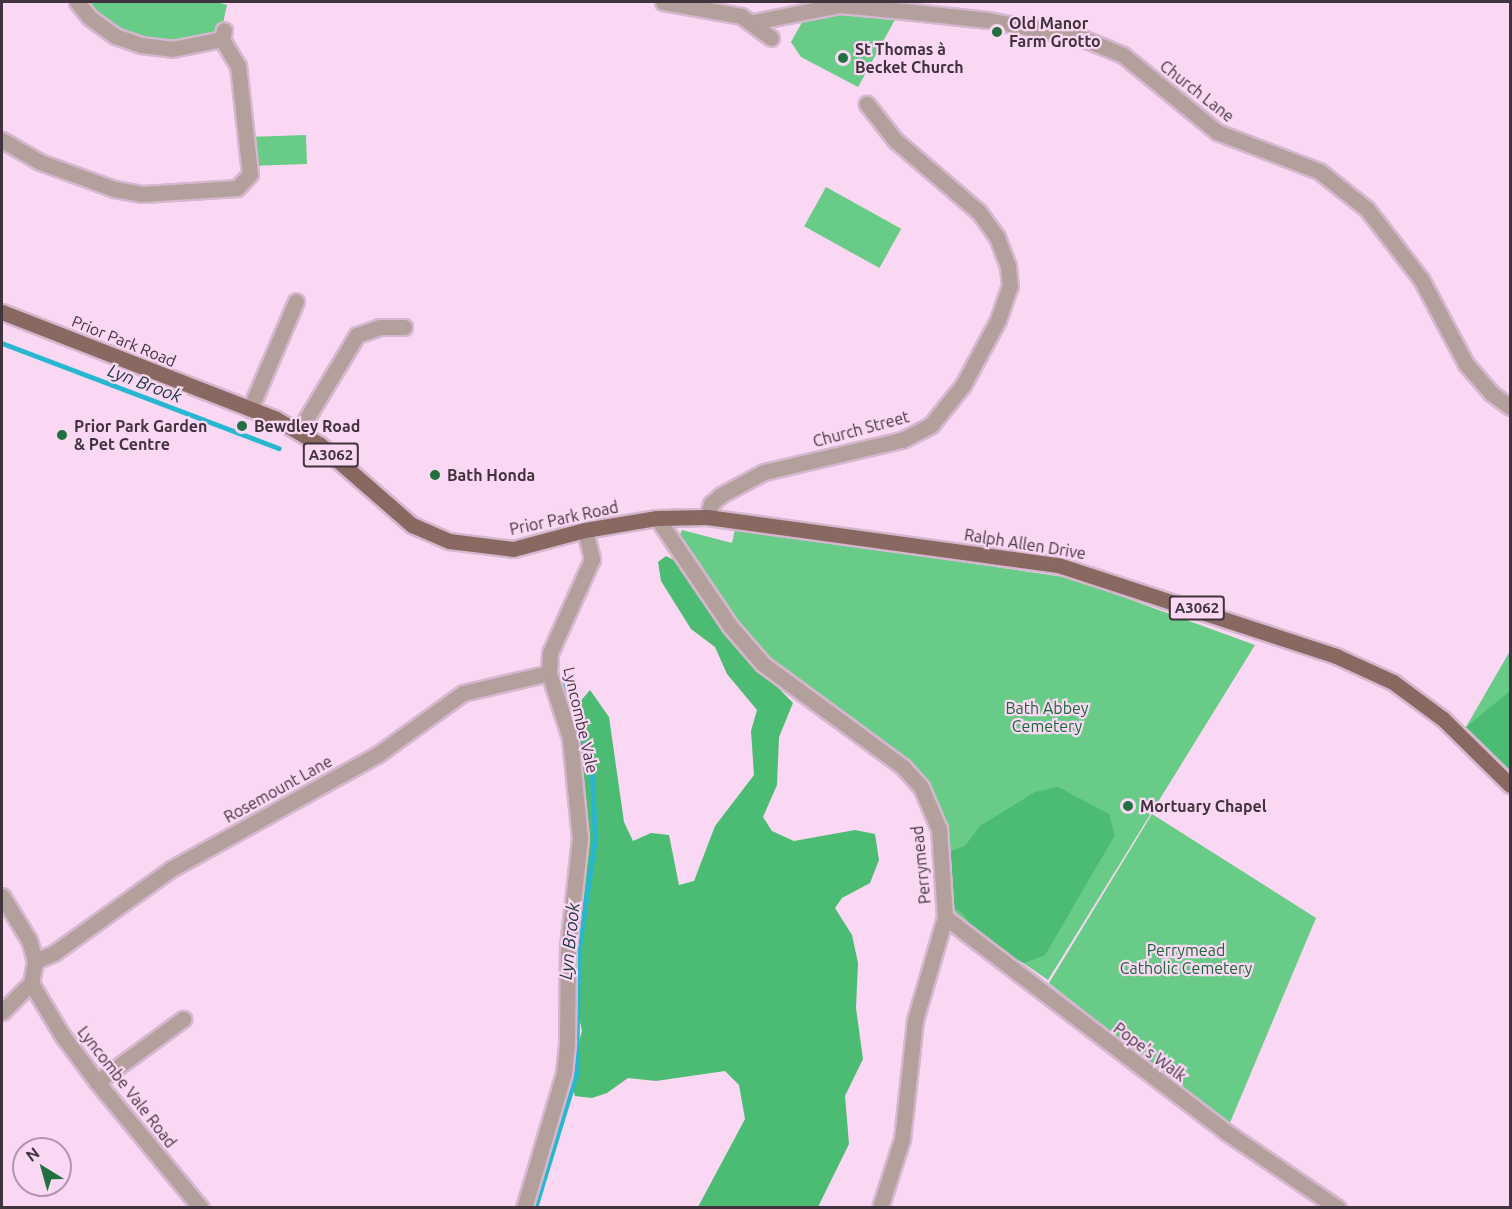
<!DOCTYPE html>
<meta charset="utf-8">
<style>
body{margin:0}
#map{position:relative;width:1512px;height:1209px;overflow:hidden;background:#fad8f3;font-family:Ubuntu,sans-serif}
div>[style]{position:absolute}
.green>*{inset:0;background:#68cb87;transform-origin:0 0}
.forest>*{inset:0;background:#4cbb73}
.stream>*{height:4.5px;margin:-2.25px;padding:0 2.25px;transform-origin:2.25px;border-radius:2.25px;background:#29b7cf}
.roads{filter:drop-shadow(2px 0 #d5b7cf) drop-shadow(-2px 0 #d5b7cf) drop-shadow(0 2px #d5b7cf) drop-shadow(0 -2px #d5b7cf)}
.street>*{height:15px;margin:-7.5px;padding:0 7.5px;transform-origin:7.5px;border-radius:7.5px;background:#b3a09c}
.primary>*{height:15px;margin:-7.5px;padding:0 7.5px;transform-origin:7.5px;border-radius:7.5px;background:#896861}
.dots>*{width:16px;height:16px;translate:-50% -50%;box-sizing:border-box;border:3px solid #fad8f3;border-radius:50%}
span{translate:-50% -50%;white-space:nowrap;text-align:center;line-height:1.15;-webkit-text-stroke:4.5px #fad8f3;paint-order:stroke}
.shield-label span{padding:2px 4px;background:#fad8f3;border:2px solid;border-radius:4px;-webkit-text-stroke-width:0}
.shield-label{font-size:15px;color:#40333e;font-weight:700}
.poi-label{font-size:16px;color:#40333e;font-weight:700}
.left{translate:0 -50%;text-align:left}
.street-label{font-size:16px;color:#40333e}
.park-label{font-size:16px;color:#1a6738}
.water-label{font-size:18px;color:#1b373d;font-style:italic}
.frame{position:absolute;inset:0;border:3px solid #40333e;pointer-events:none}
.north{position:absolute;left:12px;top:1137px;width:60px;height:60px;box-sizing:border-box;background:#fad8f3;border:2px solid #b096ab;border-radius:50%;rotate:323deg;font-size:16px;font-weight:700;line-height:24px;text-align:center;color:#40333e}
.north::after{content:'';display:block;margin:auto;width:21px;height:27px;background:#22703f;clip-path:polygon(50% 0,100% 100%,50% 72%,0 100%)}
</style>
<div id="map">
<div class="green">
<div style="clip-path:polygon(87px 2px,217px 2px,227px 5px,222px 28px,216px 32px,193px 41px,169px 42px,147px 39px,110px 24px)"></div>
<div style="clip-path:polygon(836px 12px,897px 16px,858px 87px,801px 57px,791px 42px,806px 15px)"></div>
<div style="left:306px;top:135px;width:29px;height:51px;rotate:88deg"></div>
<div style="left:826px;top:187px;width:86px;height:45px;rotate:29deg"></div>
<div style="clip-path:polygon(735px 529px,1071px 578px,1255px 645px,1048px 980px,956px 917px,944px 827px,933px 794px,911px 765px,771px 659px,737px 621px,679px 537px,682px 530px,732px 543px)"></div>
<div style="clip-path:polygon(1510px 651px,1510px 770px,1466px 727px)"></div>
<div style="clip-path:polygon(1152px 814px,1316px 918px,1229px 1125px,1049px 983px)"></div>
</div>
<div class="forest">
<div style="clip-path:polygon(666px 556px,676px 561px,745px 654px,793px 703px,779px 737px,777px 785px,763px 817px,772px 831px,794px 841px,855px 830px,875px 834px,879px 860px,870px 883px,842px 898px,835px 908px,852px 935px,858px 963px,856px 1008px,863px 1059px,845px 1096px,849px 1144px,818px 1207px,698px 1207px,745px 1119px,739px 1085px,725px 1071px,656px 1081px,628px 1078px,607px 1093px,592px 1098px,575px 1096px,569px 1077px,582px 1031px,573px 990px,584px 806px,578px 704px,590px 690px,609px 717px,624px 822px,633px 841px,651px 833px,669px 835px,679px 885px,694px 881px,715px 826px,754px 775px,751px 731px,757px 710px,727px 674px,715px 647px,691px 629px,661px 581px,658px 562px)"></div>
<div style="clip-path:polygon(1510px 691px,1510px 770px,1466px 727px)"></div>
<div style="clip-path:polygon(1058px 787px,1109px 814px,1115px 835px,1045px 955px,1024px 963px,986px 945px,962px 913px,948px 905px,951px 851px,965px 846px,980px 826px,1035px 792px)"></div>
</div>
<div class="stream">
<div style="left:2px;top:343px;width:296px;rotate:20.8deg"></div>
<div style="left:563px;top:698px;width:22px;rotate:-80deg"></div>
<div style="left:535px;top:1208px;width:140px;rotate:-73deg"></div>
<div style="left:576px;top:1074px;width:120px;rotate:-89deg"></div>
<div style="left:578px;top:954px;width:116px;rotate:-81.6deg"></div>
<div style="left:595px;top:839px;width:62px;rotate:-92.8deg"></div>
<div style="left:592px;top:777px;width:46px;rotate:-110.4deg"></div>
</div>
<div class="roads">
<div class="street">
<div style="left:77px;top:2px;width:19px;rotate:51deg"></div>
<div style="left:89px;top:17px;width:32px;rotate:36deg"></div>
<div style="left:115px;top:36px;width:28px;rotate:19deg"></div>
<div style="left:141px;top:45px;width:31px;rotate:7deg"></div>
<div style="left:172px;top:49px;width:51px;rotate:-11.3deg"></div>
<div style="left:222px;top:39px;width:9px;rotate:-77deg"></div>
<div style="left:663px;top:2px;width:79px;rotate:10.2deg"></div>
<div style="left:741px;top:16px;width:37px;rotate:36deg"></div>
<div style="left:753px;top:22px;width:89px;rotate:-11.1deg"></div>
<div style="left:840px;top:5px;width:64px;rotate:5.4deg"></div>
<div style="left:904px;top:11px;width:84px;rotate:6.1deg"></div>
<div style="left:988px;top:20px;width:96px;rotate:10.8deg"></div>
<div style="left:1082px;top:38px;width:44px;rotate:22.5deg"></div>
<div style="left:1123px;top:55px;width:122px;rotate:39.3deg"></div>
<div style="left:1217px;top:132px;width:109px;rotate:20.9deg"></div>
<div style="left:1319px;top:171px;width:61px;rotate:38.4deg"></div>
<div style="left:1367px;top:209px;width:88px;rotate:52.4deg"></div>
<div style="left:1421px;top:279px;width:96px;rotate:62.1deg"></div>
<div style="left:1466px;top:364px;width:38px;rotate:49deg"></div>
<div style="left:1491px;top:393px;width:24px;rotate:36deg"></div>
<div style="left:2px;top:140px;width:44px;rotate:30.1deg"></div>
<div style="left:40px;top:162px;width:79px;rotate:20deg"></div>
<div style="left:114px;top:189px;width:29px;rotate:10deg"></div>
<div style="left:143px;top:194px;width:94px;rotate:-3.7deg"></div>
<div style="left:237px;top:188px;width:19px;rotate:-47deg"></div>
<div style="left:250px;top:174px;width:109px;rotate:-96.3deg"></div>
<div style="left:238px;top:66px;width:31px;rotate:-121deg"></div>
<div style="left:250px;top:409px;width:117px;rotate:-66.9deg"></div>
<div style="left:299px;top:431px;width:112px;rotate:-58.9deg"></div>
<div style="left:357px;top:335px;width:24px;rotate:-19deg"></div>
<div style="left:380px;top:327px;width:24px"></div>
<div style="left:707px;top:517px;width:14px;rotate:-73deg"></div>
<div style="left:711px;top:504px;width:13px;rotate:-42deg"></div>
<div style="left:721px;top:495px;width:49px;rotate:-28.1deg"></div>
<div style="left:764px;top:472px;width:142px;rotate:-13.1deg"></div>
<div style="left:902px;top:440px;width:33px;rotate:-27deg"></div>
<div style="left:931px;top:425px;width:51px;rotate:-51.3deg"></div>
<div style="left:963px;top:385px;width:74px;rotate:-61.7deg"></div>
<div style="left:998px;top:320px;width:36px;rotate:-71deg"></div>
<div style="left:1010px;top:286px;width:20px;rotate:-96deg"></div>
<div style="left:1008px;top:266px;width:31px;rotate:-111deg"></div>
<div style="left:997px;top:237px;width:31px;rotate:-126deg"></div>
<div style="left:979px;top:212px;width:111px;rotate:-139.4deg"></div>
<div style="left:895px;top:140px;width:46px;rotate:-127.9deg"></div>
<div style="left:657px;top:518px;width:130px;rotate:55.9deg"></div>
<div style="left:730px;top:626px;width:50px;rotate:49deg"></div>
<div style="left:763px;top:664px;width:174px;rotate:36.3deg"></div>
<div style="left:903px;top:767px;width:27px;rotate:48deg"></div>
<div style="left:921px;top:787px;width:46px;rotate:66.8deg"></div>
<div style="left:939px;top:829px;width:88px;rotate:86.1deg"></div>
<div style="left:945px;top:917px;width:107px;rotate:106.2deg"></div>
<div style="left:915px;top:1020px;width:120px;rotate:96.2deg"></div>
<div style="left:902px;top:1139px;width:72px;rotate:107.7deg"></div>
<div style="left:2px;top:896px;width:52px;rotate:58.5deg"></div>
<div style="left:29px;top:940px;width:22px;rotate:74deg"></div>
<div style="left:35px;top:961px;width:22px;rotate:100deg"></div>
<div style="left:31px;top:983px;width:41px;rotate:135deg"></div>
<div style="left:945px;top:917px;width:354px;rotate:37.4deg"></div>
<div style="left:1226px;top:1132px;width:135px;rotate:34.2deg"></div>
<div style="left:35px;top:961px;width:21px;rotate:-23deg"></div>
<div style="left:54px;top:953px;width:144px;rotate:-35.7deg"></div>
<div style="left:171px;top:869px;width:235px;rotate:-29deg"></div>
<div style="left:377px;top:755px;width:106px;rotate:-35.8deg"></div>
<div style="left:463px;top:693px;width:88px;rotate:-13.1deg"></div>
<div style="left:31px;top:983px;width:61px;rotate:59.2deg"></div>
<div style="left:62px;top:1035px;width:59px;rotate:53.3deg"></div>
<div style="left:97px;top:1082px;width:163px;rotate:50.5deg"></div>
<div style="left:97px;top:1082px;width:107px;rotate:-36.2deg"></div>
<div style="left:524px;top:1208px;width:141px;rotate:-73.5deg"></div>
<div style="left:564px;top:1073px;width:31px;rotate:-84deg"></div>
<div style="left:567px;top:1042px;width:95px;rotate:-89.4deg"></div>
<div style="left:568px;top:947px;width:110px;rotate:-83.7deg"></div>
<div style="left:580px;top:838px;width:100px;rotate:-95.7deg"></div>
<div style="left:570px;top:738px;width:68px;rotate:-107.9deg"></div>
<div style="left:549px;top:673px;width:20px;rotate:-87deg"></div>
<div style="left:550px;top:653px;width:103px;rotate:-65.9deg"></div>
<div style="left:592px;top:559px;width:30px;rotate:-104deg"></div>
</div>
<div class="primary">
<div style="left:2px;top:312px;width:294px;rotate:21.3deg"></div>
<div style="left:276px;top:419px;width:50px;rotate:30.2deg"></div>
<div style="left:319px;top:444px;width:123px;rotate:41.1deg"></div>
<div style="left:412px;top:525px;width:40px;rotate:23.4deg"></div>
<div style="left:449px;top:541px;width:64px;rotate:7.1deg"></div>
<div style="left:513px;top:549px;width:74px;rotate:-14.8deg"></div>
<div style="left:585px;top:530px;width:73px;rotate:-9.5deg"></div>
<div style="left:657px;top:518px;width:50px;rotate:-1.1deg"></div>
<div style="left:707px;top:517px;width:354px;rotate:7.8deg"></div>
<div style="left:1058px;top:565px;width:293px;rotate:18.1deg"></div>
<div style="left:1336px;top:656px;width:63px;rotate:24.5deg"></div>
<div style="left:1393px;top:682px;width:62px;rotate:36.5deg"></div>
<div style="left:1443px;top:719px;width:94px;rotate:44.6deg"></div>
</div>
</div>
<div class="dots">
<div style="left:997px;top:32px;background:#22703f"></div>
<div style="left:843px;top:58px;background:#22703f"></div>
<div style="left:242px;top:426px;background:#22703f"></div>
<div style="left:62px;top:435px;background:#22703f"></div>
<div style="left:435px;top:475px;background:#22703f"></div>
<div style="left:1128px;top:806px;background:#22703f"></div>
</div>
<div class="shield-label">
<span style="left:331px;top:455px">A3062</span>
<span style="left:1197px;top:608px">A3062</span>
</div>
<div class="poi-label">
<span class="left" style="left:1009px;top:32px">Old Manor<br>Farm Grotto</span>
<span class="left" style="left:855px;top:58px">St Thomas à<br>Becket Church</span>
<span class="left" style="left:74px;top:435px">Prior Park Garden<br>&amp; Pet Centre</span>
<span class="left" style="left:254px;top:426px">Bewdley Road</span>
<span class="left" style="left:447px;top:475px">Bath Honda</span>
<span class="left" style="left:1140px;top:806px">Mortuary Chapel</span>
</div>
<div class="street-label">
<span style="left:1197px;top:91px;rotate:38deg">Church Lane</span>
<span style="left:124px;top:341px;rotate:22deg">Prior Park Road</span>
<span style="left:861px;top:429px;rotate:-15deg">Church Street</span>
<span style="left:564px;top:518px;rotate:-12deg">Prior Park Road</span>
<span style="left:1025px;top:544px;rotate:9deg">Ralph Allen Drive</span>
<span style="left:581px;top:720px;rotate:77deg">Lyncombe Vale</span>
<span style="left:278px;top:789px;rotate:-29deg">Rosemount Lane</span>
<span style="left:921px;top:865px;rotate:-96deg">Perrymead</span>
<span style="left:1150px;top:1052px;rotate:37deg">Pope's Walk</span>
<span style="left:127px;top:1087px;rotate:52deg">Lyncombe Vale Road</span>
</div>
<div class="park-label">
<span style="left:1047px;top:717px">Bath Abbey<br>Cemetery</span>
<span style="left:1186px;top:959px">Perrymead<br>Catholic Cemetery</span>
</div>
<div class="water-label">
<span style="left:145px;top:383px;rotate:21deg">Lyn Brook</span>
<span style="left:569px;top:941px;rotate:-84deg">Lyn Brook</span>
</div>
<div class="frame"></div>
<div class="north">N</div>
</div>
